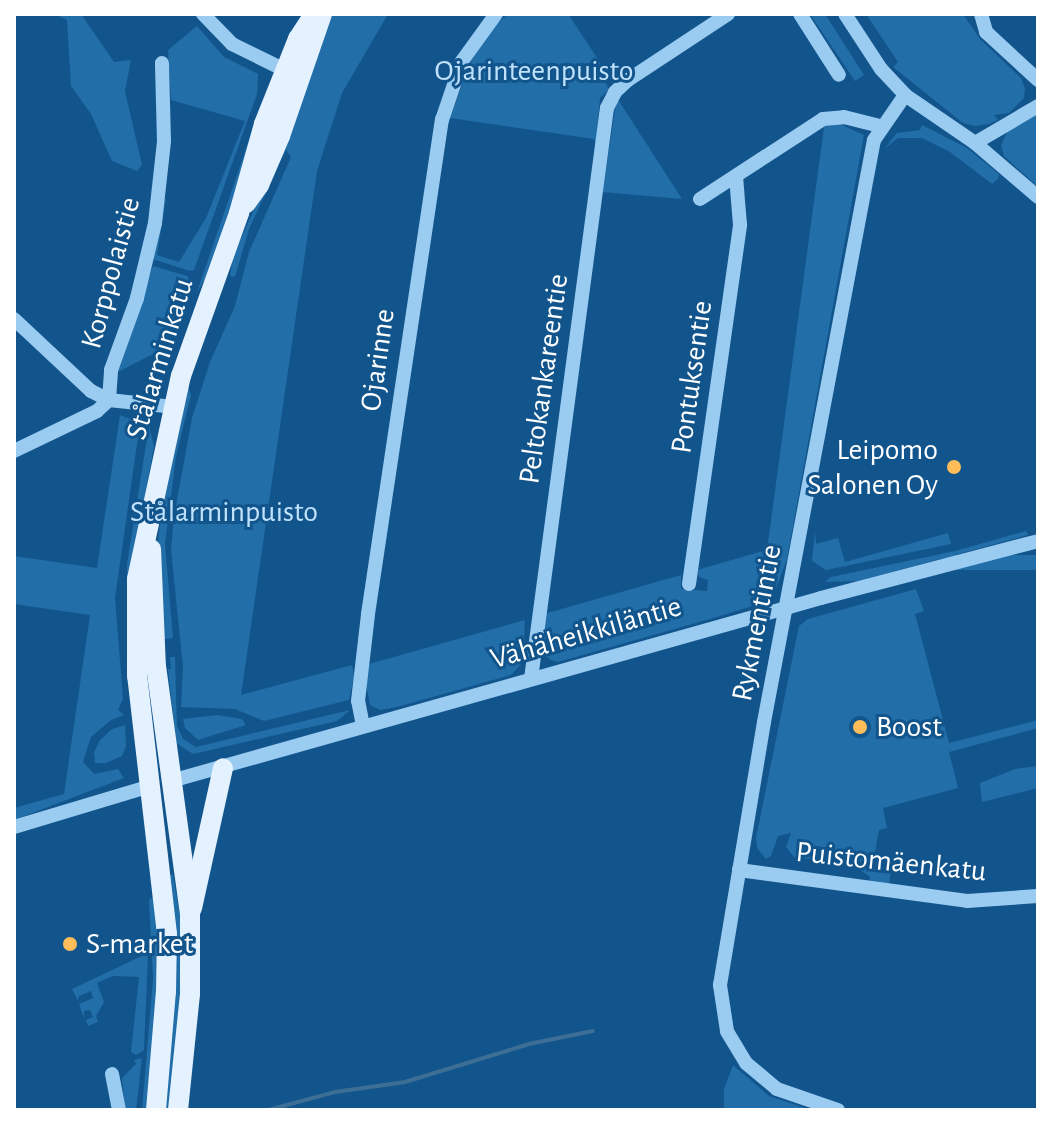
<!DOCTYPE html>
<meta charset="utf-8">
<style>
body{margin:0}
#map{position:relative;width:1052px;height:1124px;overflow:hidden;background:#12558c;font-family:"Alegreya Sans",sans-serif}
div>[style]{position:absolute}
.green>*{inset:0;background:#216ea9;transform-origin:0 0}
.stream>*{height:4px;margin:-2px;padding:0 2px;transform-origin:2px;border-radius:2px;background:#3c6e96}
.minor>*{height:14px;margin:-7px;padding:0 7px;transform-origin:7px;border-radius:7px;background:#9acbf1}
.major>*{height:20px;margin:-10px;padding:0 10px;transform-origin:10px;border-radius:10px;background:#e4f1ff}
.dots>*{width:22px;height:22px;translate:-50% -50%;box-sizing:border-box;border:4px solid #12558c;border-radius:50%}
span{translate:-50% -50%;white-space:nowrap;text-align:center;line-height:1.15;-webkit-text-stroke:6px #12558c;paint-order:stroke}
.park-label{font-size:30px;color:#c0e2fc}
.street-label{font-size:30px;color:#fff}
.poi-label{font-size:30px;color:#fff}
.right{translate:-100% -50%;text-align:right}
.left{translate:0 -50%;text-align:left}
.frame{position:absolute;inset:0;border:16px solid #fff;pointer-events:none}
</style>
<div id="map">
<div class="green">
<div style="clip-path:polygon(54px 14px,81px 14px,114px 62px,131px 60px,125px 91px,142px 165px,137px 171px,112px 161px,91px 114px,71px 86px,67px 20px)"></div>
<div style="clip-path:polygon(330px 14px,388px 14px,342px 93px,317px 171px,241px 695px,352px 665px,354px 676px,349px 700px,264px 721px,235px 709px,181px 707px,183px 667px,171px 550px,174px 516px,192px 418px,210px 362px,235px 306px,249px 252px,291px 157px,286px 150px,249px 229px,235px 277px,230px 276px,233px 257px,268px 177px)"></div>
<div style="clip-path:polygon(508px 14px,568px 14px,609px 76px,605px 81px,609px 90px,600px 98px,596px 145px,594px 139px,450px 118px,472px 58px,495px 25px)"></div>
<div style="clip-path:polygon(810px 14px,825px 14px,864px 75px,855px 81px)"></div>
<div style="clip-path:polygon(866px 14px,963px 14px,980px 39px,1021px 78px,1025px 89px,1024px 98px,1009px 113px,994px 115px,998px 120px,989px 124px,975px 126px,963px 123px,893px 67px,898px 62px)"></div>
<div style="clip-path:polygon(197px 26px,224px 57px,258px 74px,257px 94px,194px 270px,190px 271px,152px 259px,163px 200px,166px 198px,157px 255px,179px 262px,206px 218px,245px 121px,171px 100px,168px 50px)"></div>
<div style="clip-path:polygon(264px 96px,260px 126px,206px 278px,197px 292px)"></div>
<div style="clip-path:polygon(617px 98px,682px 199px,602px 192px)"></div>
<div style="clip-path:polygon(1038px 113px,1038px 187px,1004px 156px,1001px 145px,1007px 132px)"></div>
<div style="clip-path:polygon(833px 121px,864px 135px,787px 559px,775px 591px,749px 607px,717px 617px,558px 662px,551px 660px,544px 655px,540px 642px,544px 614px,681px 575px,681px 589px,707px 591px,708px 580px,699px 577px,697px 570px,767px 550px,824px 127px)"></div>
<div style="clip-path:polygon(922px 125px,967px 148px,999px 174px,998px 179px,992px 184px,950px 152px,922px 138px,898px 138px,884px 149px,897px 133px,920px 130px)"></div>
<div style="clip-path:polygon(153px 266px,187px 276px,190px 281px,159px 351px,116px 373px)"></div>
<div style="clip-path:polygon(188px 386px,191px 395px,176px 456px,165px 544px,173px 638px,164px 639px,157px 562px,159px 532px,163px 496px)"></div>
<div style="clip-path:polygon(120px 415px,140px 423px,115px 598px,123px 699px,118px 710px,124px 715px,111px 720px,91px 737px,83px 762px,94px 774px,118px 769px,124px 778px,14px 820px,14px 808px,64px 794px,90px 615px,14px 604px,14px 556px,97px 568px)"></div>
<div style="clip-path:polygon(149px 426px,154px 446px,132px 564px,127px 671px,127px 564px)"></div>
<div style="clip-path:polygon(815px 531px,816px 544px,838px 538px,845px 562px,948px 533px,951px 544px,826px 570px,812px 561px)"></div>
<div style="clip-path:polygon(1026px 531px,1028px 535px,859px 581px,825px 582px,831px 577px,955px 551px)"></div>
<div style="left:1038px;top:555px;width:15px;height:95px;rotate:90deg"></div>
<div style="clip-path:polygon(916px 589px,924px 611px,915px 614px,949px 743px,1038px 720px,1038px 728px,949px 752px,958px 788px,883px 808px,887px 828px,879px 830px,872px 868px,891px 872px,889px 884px,869px 881px,870px 877px,862px 871px,863px 862px,795px 858px,786px 847px,791px 833px,778px 836px,771px 856px,766px 859px,757px 848px,756px 838px,799px 626px,808px 619px)"></div>
<div style="clip-path:polygon(525px 620px,523px 662px,511px 675px,397px 707px,380px 710px,370px 705px,366px 684px,369px 664px)"></div>
<div style="clip-path:polygon(170px 657px,175px 657px,177px 726px,183px 739px,196px 747px,350px 710px,337px 721px,193px 754px,176px 743px,168px 669px,171px 669px)"></div>
<div style="clip-path:polygon(217px 715px,242px 719px,246px 725px,198px 740px,185px 728px,183px 719px)"></div>
<div style="clip-path:polygon(125px 725px,126px 746px,122px 756px,106px 763px,95px 763px,94px 752px,100px 740px,112px 729px)"></div>
<div style="clip-path:polygon(1038px 766px,1038px 788px,982px 802px,980px 783px,1015px 769px)"></div>
<div style="clip-path:polygon(170px 875px,173px 875px,181px 921px,181px 1002px,170px 1110px,163px 1110px)"></div>
<div style="clip-path:polygon(153px 898px,160px 949px,149px 1110px,142px 1110px,153px 979px,149px 899px)"></div>
<div style="clip-path:polygon(148px 953px,144px 1050px,136px 1055px,131px 1052px,139px 977px,113px 976px,97px 983px,104px 1002px,96px 1016px,98px 1022px,88px 1026px,86px 1020px,93px 1017px,90px 1010px,84px 1011px,84px 1018px,79px 1004px,93px 998px,91px 991px,79px 996px,78px 1001px,72px 989px)"></div>
<div style="clip-path:polygon(142px 1058px,136px 1110px,125px 1110px,122px 1078px,136px 1064px,134px 1060px)"></div>
<div style="clip-path:polygon(733px 1065px,769px 1096px,811px 1110px,724px 1110px,724px 1089px)"></div>
</div>
<div class="stream">
<div style="left:268px;top:1110px;width:69px;rotate:-15deg"></div>
<div style="left:335px;top:1092px;width:71px;rotate:-8.1deg"></div>
<div style="left:405px;top:1082px;width:130px;rotate:-17deg"></div>
<div style="left:529px;top:1044px;width:65px;rotate:-11.5deg"></div>
</div>
<div class="minor">
<div style="left:203px;top:14px;width:42px;rotate:46deg"></div>
<div style="left:232px;top:44px;width:66px;rotate:26.2deg"></div>
<div style="left:800px;top:14px;width:72px;rotate:57.4deg"></div>
<div style="left:845px;top:14px;width:66px;rotate:56.8deg"></div>
<div style="left:881px;top:69px;width:35px;rotate:47deg"></div>
<div style="left:905px;top:95px;width:85px;rotate:34.4deg"></div>
<div style="left:975px;top:143px;width:83px;rotate:40.6deg"></div>
<div style="left:981px;top:14px;width:19px;rotate:74deg"></div>
<div style="left:986px;top:32px;width:71px;rotate:42.7deg"></div>
<div style="left:975px;top:143px;width:73px;rotate:-30.4deg"></div>
<div style="left:700px;top:199px;width:147px;rotate:-33deg"></div>
<div style="left:823px;top:119px;width:21px;rotate:-5deg"></div>
<div style="left:844px;top:117px;width:37px;rotate:14deg"></div>
<div style="left:14px;top:319px;width:105px;rotate:43.1deg"></div>
<div style="left:91px;top:391px;width:20px;rotate:27deg"></div>
<div style="left:109px;top:400px;width:64px;rotate:6.2deg"></div>
<div style="left:109px;top:400px;width:30px;rotate:-86deg"></div>
<div style="left:111px;top:370px;width:77px;rotate:-70.1deg"></div>
<div style="left:137px;top:298px;width:77px;rotate:-76.5deg"></div>
<div style="left:155px;top:223px;width:82px;rotate:-83.7deg"></div>
<div style="left:164px;top:141px;width:78px;rotate:-91.5deg"></div>
<div style="left:14px;top:451px;width:92px;rotate:-25.7deg"></div>
<div style="left:97px;top:411px;width:16px;rotate:-43deg"></div>
<div style="left:689px;top:584px;width:363px;rotate:-81.9deg"></div>
<div style="left:740px;top:225px;width:49px;rotate:-94.7deg"></div>
<div style="left:531px;top:679px;width:576px;rotate:-82.42deg"></div>
<div style="left:607px;top:108px;width:18px;rotate:-63deg"></div>
<div style="left:615px;top:92px;width:18px;rotate:-43deg"></div>
<div style="left:628px;top:80px;width:120px;rotate:-33.4deg"></div>
<div style="left:363px;top:726px;width:25px;rotate:-101deg"></div>
<div style="left:358px;top:701px;width:88px;rotate:-83.4deg"></div>
<div style="left:368px;top:614px;width:500px;rotate:-81.5deg"></div>
<div style="left:442px;top:120px;width:62px;rotate:-71.3deg"></div>
<div style="left:462px;top:61px;width:58px;rotate:-54.1deg"></div>
<div style="left:171px;top:781px;width:675px;rotate:-15.72deg"></div>
<div style="left:821px;top:598px;width:224px;rotate:-14.7deg"></div>
<div style="left:14px;top:827px;width:143px;rotate:-16.7deg"></div>
<div style="left:739px;top:870px;width:230px;rotate:7.7deg"></div>
<div style="left:967px;top:901px;width:71px;rotate:-4deg"></div>
<div style="left:112px;top:1074px;width:37px;rotate:79deg"></div>
<div style="left:838px;top:1110px;width:65px;rotate:-161deg"></div>
<div style="left:777px;top:1089px;width:40px;rotate:-140deg"></div>
<div style="left:746px;top:1063px;width:37px;rotate:-121deg"></div>
<div style="left:727px;top:1031px;width:47px;rotate:-98.7deg"></div>
<div style="left:720px;top:985px;width:267px;rotate:-80.5deg"></div>
<div style="left:764px;top:722px;width:592px;rotate:-79.3deg"></div>
<div style="left:874px;top:140px;width:55px;rotate:-55.4deg"></div>
</div>
<div class="major">
<div style="left:246px;top:203px;width:22px;rotate:-54deg"></div>
<div style="left:259px;top:185px;width:53px;rotate:-66.8deg"></div>
<div style="left:280px;top:136px;width:129px;rotate:-71deg"></div>
<div style="left:151px;top:549px;width:117px;rotate:87.6deg"></div>
<div style="left:156px;top:666px;width:251px;rotate:82.2deg"></div>
<div style="left:190px;top:915px;width:79px;rotate:90deg"></div>
<div style="left:190px;top:994px;width:117px;rotate:95.9deg"></div>
<div style="left:192px;top:908px;width:143px;rotate:-77.5deg"></div>
<div style="left:156px;top:1110px;width:118px;rotate:-85.2deg"></div>
<div style="left:166px;top:992px;width:58px;rotate:-89deg"></div>
<div style="left:167px;top:934px;width:260px;rotate:-96.6deg"></div>
<div style="left:137px;top:676px;width:97px;rotate:-90deg"></div>
<div style="left:137px;top:579px;width:208px;rotate:-77.8deg"></div>
<div style="left:181px;top:376px;width:173px;rotate:-70.4deg"></div>
<div style="left:239px;top:213px;width:92px;rotate:-74.3deg"></div>
<div style="left:264px;top:124px;width:92px;rotate:-68.2deg"></div>
<div style="left:298px;top:39px;width:30px;rotate:-57deg"></div>
</div>
<div class="dots">
<div style="left:954px;top:467px;background:#ffbd5a"></div>
<div style="left:860px;top:727px;background:#ffbd5a"></div>
<div style="left:70px;top:944px;background:#ffbd5a"></div>
</div>
<div class="park-label">
<span style="left:534px;top:71px">Ojarinteenpuisto</span>
<span style="left:224px;top:512px">Stålarminpuisto</span>
</div>
<div class="street-label">
<span style="left:111px;top:273px;rotate:-75deg">Korppolaistie</span>
<span style="left:160px;top:359px;rotate:-73deg">Stålarminkatu</span>
<span style="left:378px;top:360px;rotate:-82deg">Ojarinne</span>
<span style="left:692px;top:377px;rotate:-82deg">Pontuksentie</span>
<span style="left:544px;top:379px;rotate:-82deg">Peltokankareentie</span>
<span style="left:757px;top:623px;rotate:-79deg">Rykmentintie</span>
<span style="left:586px;top:633px;rotate:-16deg">Vähäheikkiläntie</span>
<span style="left:891px;top:862px;rotate:6deg">Puistomäenkatu</span>
</div>
<div class="poi-label">
<span class="right" style="left:938px;top:467px">Leipomo<br>Salonen Oy</span>
<span class="left" style="left:876px;top:727px">Boost</span>
<span class="left" style="left:86px;top:944px">S-market</span>
</div>
<div class="frame"></div>
</div>
